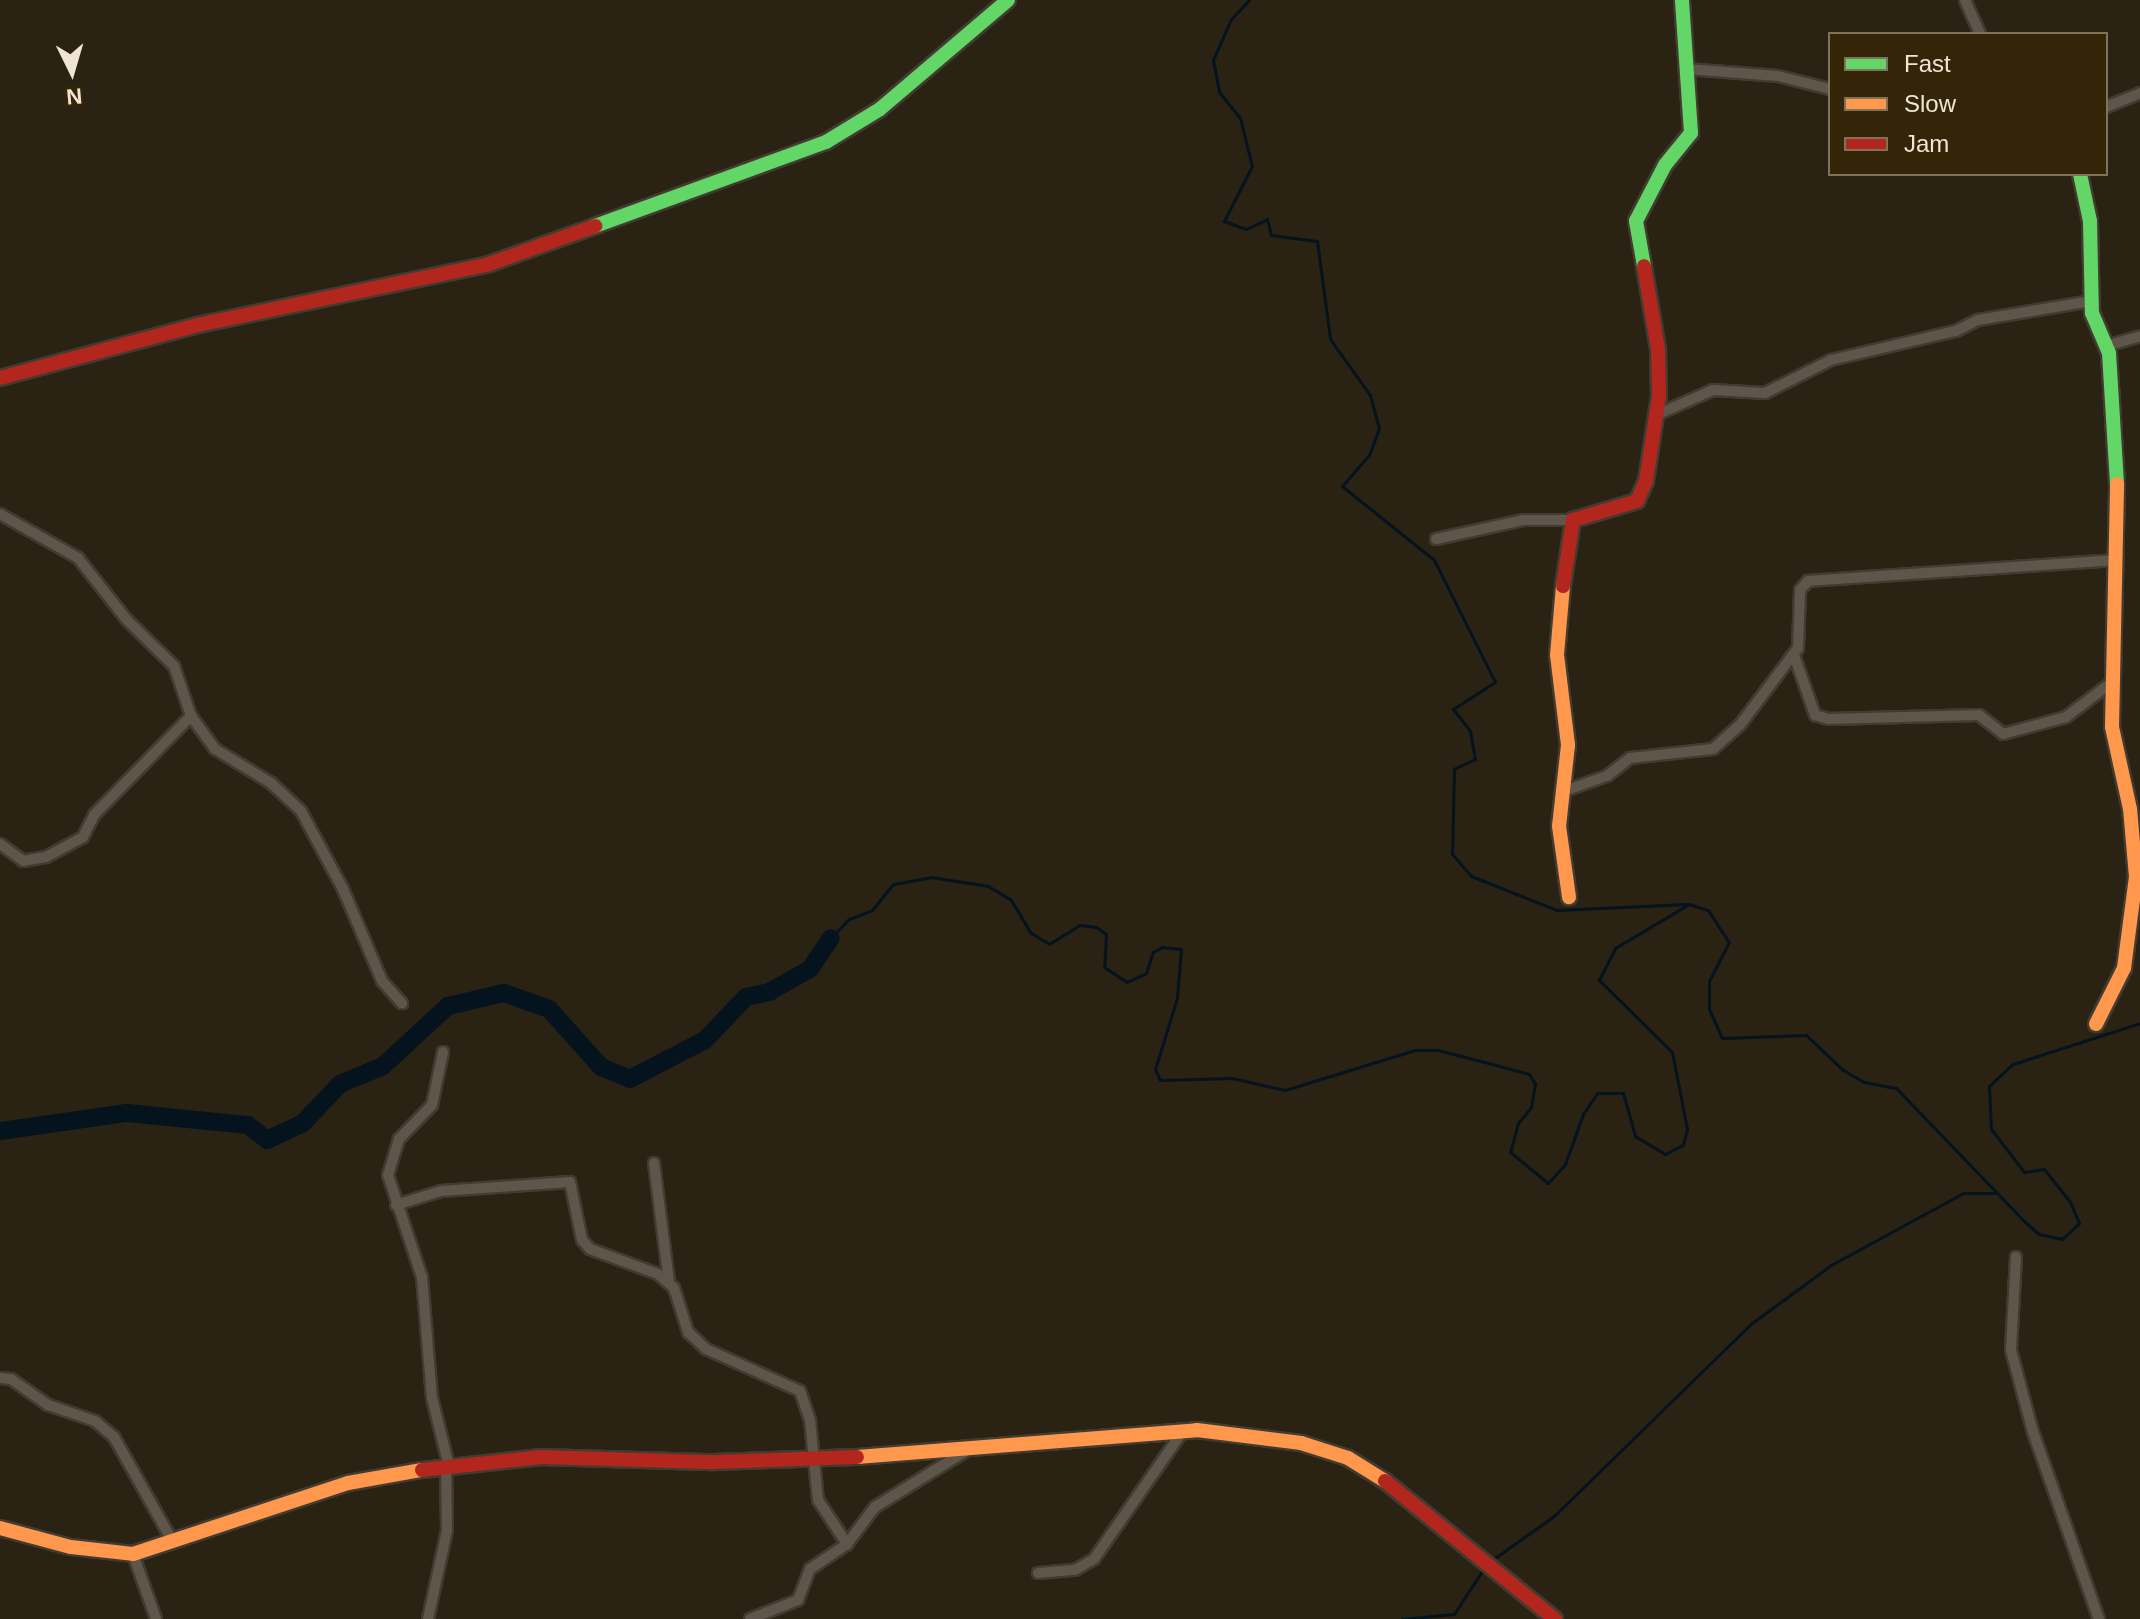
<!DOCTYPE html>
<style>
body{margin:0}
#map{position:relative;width:2140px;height:1619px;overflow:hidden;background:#2a2212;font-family:Arial,sans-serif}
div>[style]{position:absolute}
.stream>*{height:3px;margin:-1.5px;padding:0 1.5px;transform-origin:1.5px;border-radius:1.5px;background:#04131e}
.river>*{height:18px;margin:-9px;padding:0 9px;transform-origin:9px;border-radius:9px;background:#04131e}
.roads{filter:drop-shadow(2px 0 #423b30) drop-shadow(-2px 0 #423b30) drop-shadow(0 2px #423b30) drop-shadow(0 -2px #423b30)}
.street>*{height:10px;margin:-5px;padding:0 5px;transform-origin:5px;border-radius:5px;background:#5e564b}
.fast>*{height:14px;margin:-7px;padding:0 7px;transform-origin:7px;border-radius:7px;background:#63d668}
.slow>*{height:14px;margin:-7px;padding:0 7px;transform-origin:7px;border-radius:7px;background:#ff974d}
.jam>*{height:14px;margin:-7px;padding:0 7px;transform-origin:7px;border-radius:7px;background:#b3261e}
span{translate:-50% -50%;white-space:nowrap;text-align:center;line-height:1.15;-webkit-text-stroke:6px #342508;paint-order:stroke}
.legend{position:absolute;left:1828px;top:32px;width:280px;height:144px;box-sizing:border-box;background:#342508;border:2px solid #7f725a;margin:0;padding:10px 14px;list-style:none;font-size:24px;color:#efe5d5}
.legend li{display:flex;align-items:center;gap:16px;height:40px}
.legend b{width:40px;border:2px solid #7f725a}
.north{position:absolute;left:32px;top:32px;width:80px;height:80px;-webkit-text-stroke:6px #342508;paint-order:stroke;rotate:175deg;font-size:22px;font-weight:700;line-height:32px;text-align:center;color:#efe5d5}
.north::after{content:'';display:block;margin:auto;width:28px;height:36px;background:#efe5d5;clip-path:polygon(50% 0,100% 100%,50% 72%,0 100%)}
</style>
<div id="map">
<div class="stream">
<div style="left:1249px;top:0;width:26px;rotate:133deg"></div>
<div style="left:1231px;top:19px;width:45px;rotate:113.7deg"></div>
<div style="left:1213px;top:60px;width:33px;rotate:79deg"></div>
<div style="left:1219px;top:92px;width:33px;rotate:51deg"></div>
<div style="left:1240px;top:118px;width:49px;rotate:76deg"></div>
<div style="left:1252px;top:166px;width:62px;rotate:117deg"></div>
<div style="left:1224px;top:221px;width:23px;rotate:20deg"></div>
<div style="left:1246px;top:229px;width:23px;rotate:-25deg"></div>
<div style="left:1267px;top:219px;width:16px;rotate:76deg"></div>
<div style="left:1271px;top:235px;width:46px;rotate:7.4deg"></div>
<div style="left:1317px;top:241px;width:99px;rotate:82.4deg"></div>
<div style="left:1330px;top:339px;width:69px;rotate:54.5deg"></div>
<div style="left:1370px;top:395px;width:34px;rotate:75deg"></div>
<div style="left:1379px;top:428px;width:29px;rotate:110deg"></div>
<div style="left:1369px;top:455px;width:41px;rotate:131.1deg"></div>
<div style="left:1342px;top:486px;width:118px;rotate:38.8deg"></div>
<div style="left:1434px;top:560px;width:136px;rotate:63.4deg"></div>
<div style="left:1495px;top:682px;width:50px;rotate:147.3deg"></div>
<div style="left:1453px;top:709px;width:28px;rotate:52deg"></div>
<div style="left:1470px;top:731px;width:28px;rotate:80deg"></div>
<div style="left:1475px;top:759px;width:23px;rotate:155deg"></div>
<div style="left:1454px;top:769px;width:85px;rotate:91.3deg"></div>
<div style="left:1452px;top:854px;width:29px;rotate:49deg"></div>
<div style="left:1471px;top:876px;width:92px;rotate:21.6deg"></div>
<div style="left:1557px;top:910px;width:130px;rotate:-2.6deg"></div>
<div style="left:831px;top:938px;width:26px;rotate:-47deg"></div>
<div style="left:849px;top:919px;width:25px;rotate:-21deg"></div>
<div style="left:872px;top:910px;width:33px;rotate:-51deg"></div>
<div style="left:893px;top:884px;width:39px;rotate:-10deg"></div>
<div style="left:931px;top:877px;width:58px;rotate:9deg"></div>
<div style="left:988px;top:886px;width:27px;rotate:31deg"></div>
<div style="left:1011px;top:900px;width:39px;rotate:59deg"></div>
<div style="left:1031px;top:933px;width:21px;rotate:31deg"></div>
<div style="left:1049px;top:944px;width:36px;rotate:-32deg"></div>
<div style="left:1080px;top:925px;width:16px;rotate:7deg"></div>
<div style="left:1096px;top:927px;width:12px;rotate:35deg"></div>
<div style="left:1106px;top:934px;width:33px;rotate:93deg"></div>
<div style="left:1104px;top:967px;width:27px;rotate:33deg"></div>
<div style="left:1127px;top:982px;width:21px;rotate:-25deg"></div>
<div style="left:1146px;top:973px;width:22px;rotate:-72deg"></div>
<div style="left:1153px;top:952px;width:10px;rotate:-29deg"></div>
<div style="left:1162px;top:947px;width:19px;rotate:6deg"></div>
<div style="left:1181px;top:949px;width:49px;rotate:94.7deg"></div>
<div style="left:1177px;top:998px;width:74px;rotate:107.2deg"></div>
<div style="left:1155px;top:1069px;width:12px;rotate:66deg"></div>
<div style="left:1160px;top:1080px;width:72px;rotate:-1.6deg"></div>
<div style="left:1232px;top:1078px;width:54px;rotate:12.8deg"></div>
<div style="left:1285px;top:1090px;width:136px;rotate:-17.1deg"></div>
<div style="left:1415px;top:1050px;width:23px"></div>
<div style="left:1438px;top:1050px;width:56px;rotate:14.5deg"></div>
<div style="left:1492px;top:1064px;width:38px;rotate:15deg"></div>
<div style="left:1529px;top:1074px;width:12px;rotate:59deg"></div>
<div style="left:1535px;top:1084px;width:23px;rotate:100deg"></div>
<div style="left:1531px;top:1107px;width:21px;rotate:129deg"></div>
<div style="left:1518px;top:1123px;width:30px;rotate:105deg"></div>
<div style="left:1510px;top:1152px;width:49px;rotate:39.2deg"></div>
<div style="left:1548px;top:1183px;width:25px;rotate:-48deg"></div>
<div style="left:1565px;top:1164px;width:53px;rotate:-70.2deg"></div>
<div style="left:1583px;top:1114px;width:25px;rotate:-56deg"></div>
<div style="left:1597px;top:1093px;width:26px"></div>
<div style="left:1623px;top:1093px;width:45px;rotate:74.4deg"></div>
<div style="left:1635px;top:1136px;width:35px;rotate:31deg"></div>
<div style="left:1665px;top:1154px;width:20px;rotate:-27deg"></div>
<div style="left:1683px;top:1145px;width:16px;rotate:-76deg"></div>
<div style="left:1687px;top:1129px;width:78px;rotate:-101deg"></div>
<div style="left:1672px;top:1052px;width:103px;rotate:-135.4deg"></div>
<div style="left:1599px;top:980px;width:36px;rotate:-63deg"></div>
<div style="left:1615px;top:948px;width:86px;rotate:-30.7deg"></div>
<div style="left:1689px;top:904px;width:20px;rotate:18deg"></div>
<div style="left:1708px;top:910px;width:38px;rotate:57deg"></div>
<div style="left:1729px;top:942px;width:44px;rotate:117.1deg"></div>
<div style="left:1709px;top:981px;width:28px;rotate:90deg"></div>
<div style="left:1709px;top:1009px;width:32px;rotate:66deg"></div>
<div style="left:1722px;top:1038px;width:84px;rotate:-2deg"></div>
<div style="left:1806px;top:1035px;width:51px;rotate:43.4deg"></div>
<div style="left:1843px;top:1070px;width:24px;rotate:30deg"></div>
<div style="left:1864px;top:1082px;width:33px;rotate:11deg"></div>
<div style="left:1896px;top:1088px;width:186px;rotate:46.1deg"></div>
<div style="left:2025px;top:1222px;width:18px;rotate:41deg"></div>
<div style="left:2039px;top:1234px;width:24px;rotate:12deg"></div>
<div style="left:2062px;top:1239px;width:23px;rotate:-43deg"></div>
<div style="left:2079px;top:1223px;width:23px;rotate:-113deg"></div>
<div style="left:2070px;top:1202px;width:42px;rotate:-128.2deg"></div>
<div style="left:2044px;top:1169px;width:20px;rotate:171deg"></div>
<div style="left:2024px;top:1172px;width:54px;rotate:-127.5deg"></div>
<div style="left:1991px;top:1129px;width:43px;rotate:-92.7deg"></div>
<div style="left:1989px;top:1086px;width:33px;rotate:-43deg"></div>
<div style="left:2013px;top:1064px;width:133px;rotate:-17.9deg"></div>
<div style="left:1492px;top:1560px;width:76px;rotate:-35.4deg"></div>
<div style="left:1554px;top:1516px;width:277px;rotate:-44.3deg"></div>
<div style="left:1752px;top:1323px;width:98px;rotate:-36.3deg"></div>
<div style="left:1831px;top:1265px;width:150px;rotate:-28.6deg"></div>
<div style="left:1963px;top:1193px;width:32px"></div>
<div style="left:1402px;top:1619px;width:52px;rotate:-5.5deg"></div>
<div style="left:1454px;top:1614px;width:55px;rotate:-56.9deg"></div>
</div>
<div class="river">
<div style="left:0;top:1131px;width:128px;rotate:-8.1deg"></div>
<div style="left:127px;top:1113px;width:122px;rotate:5.7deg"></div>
<div style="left:248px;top:1125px;width:24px;rotate:38deg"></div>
<div style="left:267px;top:1140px;width:38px;rotate:-25deg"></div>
<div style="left:302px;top:1124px;width:55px;rotate:-46.5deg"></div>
<div style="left:340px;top:1084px;width:47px;rotate:-22.7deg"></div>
<div style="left:383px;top:1066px;width:88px;rotate:-42.7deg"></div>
<div style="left:448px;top:1006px;width:57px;rotate:-13.1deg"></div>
<div style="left:504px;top:993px;width:48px;rotate:19.6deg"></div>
<div style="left:549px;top:1009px;width:78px;rotate:48.1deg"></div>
<div style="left:601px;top:1067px;width:31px;rotate:22deg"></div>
<div style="left:630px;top:1079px;width:85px;rotate:-27.5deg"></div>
<div style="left:705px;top:1040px;width:59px;rotate:-46.4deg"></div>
<div style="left:746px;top:997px;width:24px;rotate:-12deg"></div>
<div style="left:769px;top:992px;width:47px;rotate:-29.3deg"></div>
<div style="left:810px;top:969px;width:37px;rotate:-56deg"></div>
</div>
<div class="roads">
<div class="street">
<div style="left:1965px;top:0;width:37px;rotate:66deg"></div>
<div style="left:1687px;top:69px;width:91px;rotate:4.4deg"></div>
<div style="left:1778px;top:76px;width:54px;rotate:14deg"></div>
<div style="left:2106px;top:107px;width:37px;rotate:-22deg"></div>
<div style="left:2106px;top:346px;width:35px;rotate:-16deg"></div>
<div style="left:1656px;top:415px;width:62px;rotate:-23.7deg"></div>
<div style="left:1713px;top:390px;width:52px;rotate:3.3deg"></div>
<div style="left:1765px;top:393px;width:74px;rotate:-26.6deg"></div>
<div style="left:1831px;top:360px;width:128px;rotate:-13.1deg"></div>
<div style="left:1956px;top:331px;width:25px;rotate:-27deg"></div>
<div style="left:1978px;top:320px;width:115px;rotate:-9.5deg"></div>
<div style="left:0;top:514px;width:90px;rotate:29.4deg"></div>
<div style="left:78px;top:558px;width:79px;rotate:51.7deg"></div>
<div style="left:127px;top:620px;width:66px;rotate:44.4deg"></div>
<div style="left:174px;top:666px;width:53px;rotate:71.2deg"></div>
<div style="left:191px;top:716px;width:41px;rotate:54deg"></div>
<div style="left:215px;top:749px;width:66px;rotate:31.3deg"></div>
<div style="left:271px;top:783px;width:41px;rotate:43deg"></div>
<div style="left:301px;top:811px;width:89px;rotate:61.7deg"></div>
<div style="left:343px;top:889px;width:100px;rotate:67deg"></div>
<div style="left:382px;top:981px;width:30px;rotate:48deg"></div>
<div style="left:1436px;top:539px;width:89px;rotate:-12.3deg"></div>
<div style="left:1523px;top:520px;width:50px"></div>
<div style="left:1794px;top:655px;width:64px;rotate:70.7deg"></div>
<div style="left:1815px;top:715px;width:14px;rotate:17deg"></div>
<div style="left:1828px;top:719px;width:151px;rotate:-1.5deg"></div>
<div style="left:1979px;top:715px;width:31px;rotate:38deg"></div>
<div style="left:2003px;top:734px;width:65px;rotate:-15.1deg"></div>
<div style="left:2066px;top:717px;width:56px;rotate:-37.1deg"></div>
<div style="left:1561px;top:792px;width:49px;rotate:-19.2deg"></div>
<div style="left:1607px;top:776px;width:29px;rotate:-38deg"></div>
<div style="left:1630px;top:758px;width:83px;rotate:-6.2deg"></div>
<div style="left:1713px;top:749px;width:36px;rotate:-42deg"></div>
<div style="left:1740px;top:725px;width:96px;rotate:-53deg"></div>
<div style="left:1798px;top:648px;width:58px;rotate:-88deg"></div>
<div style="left:1800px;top:590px;width:12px;rotate:-48deg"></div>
<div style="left:1808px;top:581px;width:308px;rotate:-3.9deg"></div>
<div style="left:0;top:844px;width:29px;rotate:36deg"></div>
<div style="left:23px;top:861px;width:23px;rotate:-10deg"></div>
<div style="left:46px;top:857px;width:42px;rotate:-28.4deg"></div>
<div style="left:83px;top:837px;width:25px;rotate:-63deg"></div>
<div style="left:94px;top:815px;width:139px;rotate:-45.6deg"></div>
<div style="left:443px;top:1052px;width:54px;rotate:101.7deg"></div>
<div style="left:432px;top:1105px;width:47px;rotate:134.1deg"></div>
<div style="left:399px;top:1139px;width:38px;rotate:107deg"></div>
<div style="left:388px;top:1175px;width:108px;rotate:71.6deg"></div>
<div style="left:422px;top:1277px;width:121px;rotate:85.3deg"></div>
<div style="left:432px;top:1398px;width:70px;rotate:76deg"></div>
<div style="left:654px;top:1163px;width:119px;rotate:82.8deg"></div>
<div style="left:396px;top:1205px;width:47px;rotate:-17.3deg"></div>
<div style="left:441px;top:1191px;width:129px;rotate:-4deg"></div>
<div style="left:570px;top:1182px;width:59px;rotate:78.3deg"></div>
<div style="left:582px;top:1240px;width:12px;rotate:48deg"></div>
<div style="left:590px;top:1249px;width:72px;rotate:20.2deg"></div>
<div style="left:658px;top:1274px;width:21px;rotate:41deg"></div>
<div style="left:674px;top:1288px;width:46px;rotate:72.3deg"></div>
<div style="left:688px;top:1332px;width:25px;rotate:43deg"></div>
<div style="left:706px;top:1349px;width:103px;rotate:24.1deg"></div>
<div style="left:800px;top:1391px;width:31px;rotate:71deg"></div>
<div style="left:810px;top:1420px;width:80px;rotate:84.3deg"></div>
<div style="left:818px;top:1500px;width:53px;rotate:56.6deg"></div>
<div style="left:2016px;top:1257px;width:93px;rotate:93.1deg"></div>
<div style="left:2011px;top:1350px;width:85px;rotate:75deg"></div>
<div style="left:2033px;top:1432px;width:198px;rotate:70.6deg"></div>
<div style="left:0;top:1378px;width:11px;rotate:5deg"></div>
<div style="left:11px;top:1379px;width:45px;rotate:35.1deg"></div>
<div style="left:48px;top:1405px;width:50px;rotate:18.8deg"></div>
<div style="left:95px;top:1421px;width:25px;rotate:40deg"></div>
<div style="left:114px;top:1437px;width:120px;rotate:60.7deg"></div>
<div style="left:133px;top:1554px;width:69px;rotate:70.5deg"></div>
<div style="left:1038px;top:1573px;width:37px;rotate:-5deg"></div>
<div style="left:1075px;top:1570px;width:22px;rotate:-30deg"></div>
<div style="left:1094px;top:1559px;width:156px;rotate:-55.2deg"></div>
<div style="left:428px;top:1619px;width:91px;rotate:-77.9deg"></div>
<div style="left:447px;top:1530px;width:63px;rotate:-90.9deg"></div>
<div style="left:750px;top:1619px;width:52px;rotate:-21.6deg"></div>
<div style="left:798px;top:1600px;width:33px;rotate:-69deg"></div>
<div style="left:810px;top:1569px;width:45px;rotate:-34deg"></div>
<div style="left:847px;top:1544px;width:46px;rotate:-52.9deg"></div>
<div style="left:875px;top:1507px;width:107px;rotate:-31.6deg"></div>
</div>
<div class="fast">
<div style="left:2080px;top:174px;width:48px;rotate:78deg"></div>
<div style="left:2090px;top:221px;width:92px;rotate:88.8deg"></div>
<div style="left:2092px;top:313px;width:43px;rotate:67deg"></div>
<div style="left:2109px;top:353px;width:131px;rotate:86.5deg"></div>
<div style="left:595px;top:226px;width:246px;rotate:-20deg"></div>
<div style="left:826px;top:142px;width:63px;rotate:-31.4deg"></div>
<div style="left:880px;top:109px;width:168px;rotate:-40.4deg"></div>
<div style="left:1644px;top:266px;width:46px;rotate:-100.1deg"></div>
<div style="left:1636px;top:221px;width:63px;rotate:-62.6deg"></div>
<div style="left:1665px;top:165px;width:41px;rotate:-50.9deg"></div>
<div style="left:1691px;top:133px;width:133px;rotate:-93.9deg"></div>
</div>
<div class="slow">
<div style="left:1563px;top:586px;width:69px;rotate:95deg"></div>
<div style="left:1557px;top:655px;width:91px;rotate:83deg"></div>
<div style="left:1568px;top:745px;width:81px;rotate:96.3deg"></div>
<div style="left:1559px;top:826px;width:72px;rotate:82deg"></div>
<div style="left:2096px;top:1024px;width:63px;rotate:-63.4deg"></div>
<div style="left:2124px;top:968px;width:92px;rotate:-82.5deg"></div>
<div style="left:2136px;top:877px;width:68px;rotate:-95deg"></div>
<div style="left:2130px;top:809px;width:84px;rotate:-102.4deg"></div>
<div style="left:2112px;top:727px;width:243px;rotate:-88.8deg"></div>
<div style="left:857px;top:1457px;width:341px;rotate:-4.5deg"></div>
<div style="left:1197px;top:1430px;width:105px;rotate:7.1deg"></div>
<div style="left:1301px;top:1443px;width:49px;rotate:17.7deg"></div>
<div style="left:1348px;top:1458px;width:44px;rotate:31.9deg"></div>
<div style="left:0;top:1528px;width:73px;rotate:15deg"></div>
<div style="left:71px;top:1547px;width:62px;rotate:6.4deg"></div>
<div style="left:133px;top:1554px;width:226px;rotate:-18.3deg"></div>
<div style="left:348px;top:1483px;width:75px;rotate:-10deg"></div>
</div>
<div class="jam">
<div style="left:0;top:378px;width:205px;rotate:-15deg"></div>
<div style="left:198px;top:325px;width:297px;rotate:-11.8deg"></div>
<div style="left:489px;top:264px;width:113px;rotate:-19.7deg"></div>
<div style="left:1563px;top:586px;width:67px;rotate:-81.4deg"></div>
<div style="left:1573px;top:520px;width:67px;rotate:-16.5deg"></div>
<div style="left:1637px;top:501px;width:22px;rotate:-66deg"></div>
<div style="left:1646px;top:481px;width:86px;rotate:-81.3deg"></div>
<div style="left:1659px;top:396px;width:47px;rotate:-91.2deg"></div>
<div style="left:1658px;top:349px;width:84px;rotate:-99.6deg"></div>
<div style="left:422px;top:1470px;width:120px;rotate:-6.2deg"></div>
<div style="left:541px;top:1457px;width:173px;rotate:1.7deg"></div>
<div style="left:714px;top:1462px;width:143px;rotate:-2deg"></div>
<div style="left:1385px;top:1481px;width:219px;rotate:39.1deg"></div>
</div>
</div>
<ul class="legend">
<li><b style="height:10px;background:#63d668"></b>Fast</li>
<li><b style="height:10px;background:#ff974d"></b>Slow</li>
<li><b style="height:10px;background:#b3261e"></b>Jam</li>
</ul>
<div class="north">N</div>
</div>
